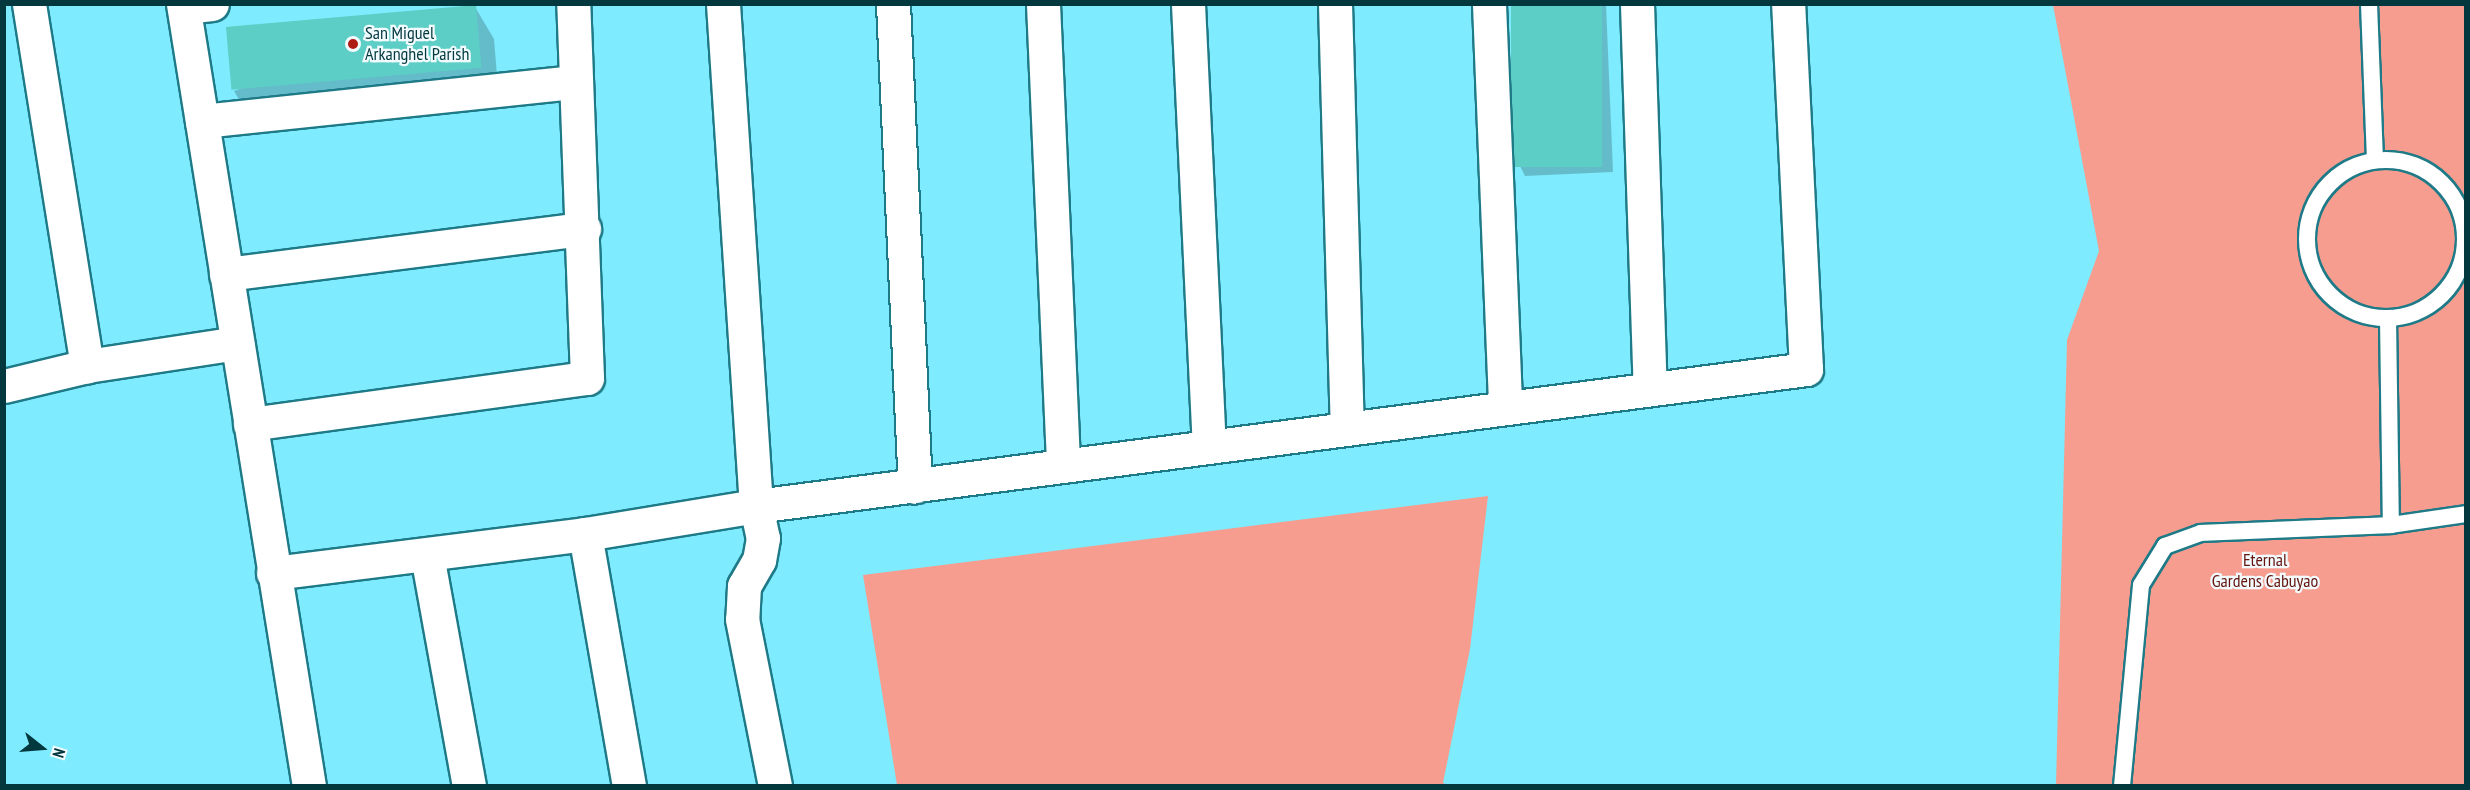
<!DOCTYPE html>
<style>
body{margin:0}
#map{position:relative;width:2470px;height:790px;overflow:hidden;background:#7eecfe;font-family:"PT Sans Narrow",sans-serif}
div>[style]{position:absolute}
.green>*{inset:0;background:#f69d90}
.shadow>*{inset:0;background:#0003}
.building>*{inset:0;background:#5ccec5;transform-origin:0 0}
.roads{filter:drop-shadow(2px 0 #1f7a87) drop-shadow(-2px 0 #1f7a87) drop-shadow(0 2px #1f7a87) drop-shadow(0 -2px #1f7a87)}
.service>*{height:16px;margin:-8px;padding:0 8px;transform-origin:8px;border-radius:8px;background:#fff}
.service>.ring{margin:-8px;padding:0;box-sizing:content-box;background:none;border:16px solid #fff;border-radius:50%}
.minor>*{height:33px;margin:-16.5px;padding:0 16.5px;transform-origin:16.5px;border-radius:16.5px;background:#fff}
.dots>*{width:16px;height:16px;translate:-50% -50%;box-sizing:border-box;border:3px solid #f2fcfe;border-radius:50%}
span{translate:-50% -50%;white-space:nowrap;text-align:center;line-height:1.15;-webkit-text-stroke:4.5px #f2fcfe;paint-order:stroke}
.poi-label{font-size:18px;color:#03383f}
.left{translate:0 -50%;text-align:left}
.park-label{font-size:18px;color:#65150f}
.frame{position:absolute;inset:0;border:6px solid #03383f;pointer-events:none}
.north{position:absolute;left:12px;top:718px;width:60px;height:60px;-webkit-text-stroke:4px #f2fcfe;paint-order:stroke;rotate:107deg;font-size:16px;font-weight:700;line-height:24px;text-align:center;color:#03383f}
.north::after{content:'';display:block;margin:auto;width:21px;height:27px;background:#03383f;clip-path:polygon(50% 0,100% 100%,50% 72%,0 100%)}
</style>
<div id="map">
<div class="green">
<div style="clip-path:polygon(2053px 5px,2465px 5px,2465px 785px,2056px 785px,2067px 340px,2099px 251px)"></div>
<div style="clip-path:polygon(1488px 496px,1470px 649px,1443px 783px,1448px 785px,897px 785px,863px 575px)"></div>
</div>
<div class="shadow">
<div style="clip-path:polygon(1513px 4px,1606px 4px,1613px 172px,1525px 176px,1520px 166px)"></div>
<div style="clip-path:polygon(475px 7px,494px 39px,499px 100px,253px 124px,234px 91px)"></div>
</div>
<div class="building">
<div style="left:1511px;top:4px;width:91px;height:163px"></div>
<div style="left:476px;top:5px;width:63px;height:251px;rotate:85deg"></div>
</div>
<div class="roads">
<div class="service">
<div style="left:2369px;top:4px;width:155px;rotate:87.8deg"></div>
<div class="ring" style="left:2307px;top:160px;width:142px;height:142px"></div>
<div style="left:2388px;top:318px;width:207px;rotate:89.2deg"></div>
<div style="left:2391px;top:525px;width:76px;rotate:-8.3deg"></div>
<div style="left:2122px;top:786px;width:202px;rotate:-84.6deg"></div>
<div style="left:2141px;top:585px;width:46px;rotate:-58.4deg"></div>
<div style="left:2165px;top:546px;width:38px;rotate:-20deg"></div>
<div style="left:2201px;top:533px;width:190px;rotate:-2.4deg"></div>
</div>
<div class="minor">
<div style="left:29px;top:4px;width:367px;rotate:80.9deg"></div>
<div style="left:183px;top:4px;width:792px;rotate:80.85deg"></div>
<div style="left:723px;top:4px;width:503px;rotate:86.24deg"></div>
<div style="left:756px;top:506px;width:33px;rotate:78deg"></div>
<div style="left:763px;top:538px;width:22px;rotate:100deg"></div>
<div style="left:759px;top:560px;width:30px;rotate:120deg"></div>
<div style="left:744px;top:586px;width:33px;rotate:93deg"></div>
<div style="left:742px;top:619px;width:170px;rotate:78.8deg"></div>
<div style="left:893px;top:4px;width:483px;rotate:87.4deg"></div>
<div style="left:1043px;top:4px;width:462px;rotate:87.5deg"></div>
<div style="left:1188px;top:4px;width:442px;rotate:87.3deg"></div>
<div style="left:1335px;top:4px;width:424px;rotate:88.4deg"></div>
<div style="left:1489px;top:4px;width:403px;rotate:87.7deg"></div>
<div style="left:1637px;top:4px;width:383px;rotate:88.1deg"></div>
<div style="left:184px;top:7px;width:28px;rotate:-6deg"></div>
<div style="left:202px;top:121px;width:375px;rotate:-6deg"></div>
<div style="left:226px;top:274px;width:361px;rotate:-7.2deg"></div>
<div style="left:4px;top:386px;width:85px;rotate:-13.5deg"></div>
<div style="left:87px;top:366px;width:152px;rotate:-8.7deg"></div>
<div style="left:250px;top:424px;width:340px;rotate:-7.8deg"></div>
<div style="left:587px;top:378px;width:374px;rotate:-92.1deg"></div>
<div style="left:585px;top:534px;width:256px;rotate:80.1deg"></div>
<div style="left:427px;top:555px;width:235px;rotate:79.7deg"></div>
<div style="left:273px;top:573px;width:314px;rotate:-7.1deg"></div>
<div style="left:585px;top:534px;width:173px;rotate:-9.3deg"></div>
<div style="left:756px;top:506px;width:1059px;rotate:-7.43deg"></div>
<div style="left:1806px;top:369px;width:365px;rotate:-92.8deg"></div>
</div>
</div>
<div class="dots">
<div style="left:353px;top:44px;background:#ad1c15"></div>
</div>
<div class="poi-label">
<span class="left" style="left:365px;top:44px">San Miguel<br>Arkanghel Parish</span>
</div>
<div class="park-label">
<span style="left:2265px;top:571px">Eternal<br>Gardens Cabuyao</span>
</div>
<div class="frame"></div>
<div class="north">N</div>
</div>
